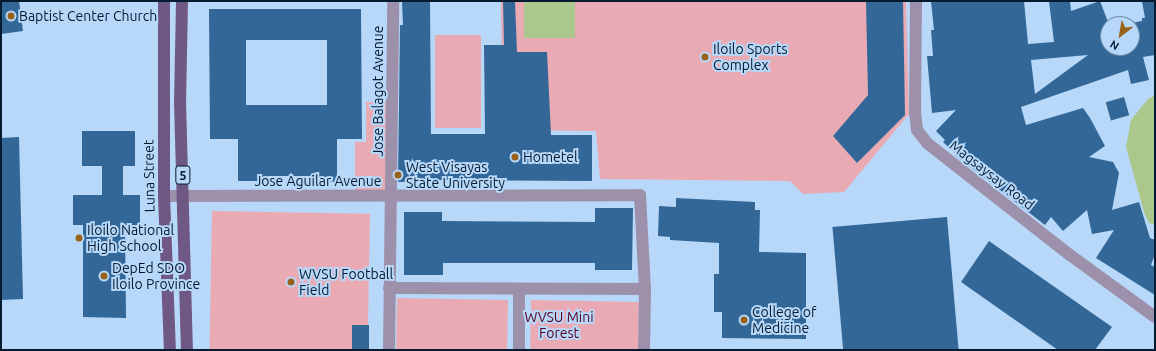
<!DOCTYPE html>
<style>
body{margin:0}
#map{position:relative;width:1156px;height:351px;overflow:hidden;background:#b7d8f9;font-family:Ubuntu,sans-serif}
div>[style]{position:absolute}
.green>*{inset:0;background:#eaaab4;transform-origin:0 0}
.water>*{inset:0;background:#acc78b;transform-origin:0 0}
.building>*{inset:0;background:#326797;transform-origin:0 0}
.minor>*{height:12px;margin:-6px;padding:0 6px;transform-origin:6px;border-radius:6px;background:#9d90aa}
.major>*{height:12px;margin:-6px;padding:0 6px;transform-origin:6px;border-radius:6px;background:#705884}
.dots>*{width:11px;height:11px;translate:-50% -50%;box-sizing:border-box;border:2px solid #b7d8f9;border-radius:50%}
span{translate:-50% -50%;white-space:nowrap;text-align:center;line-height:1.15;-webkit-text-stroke:4px #b7d8f9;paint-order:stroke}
.shield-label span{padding:1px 3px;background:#b7d8f9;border:1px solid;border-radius:3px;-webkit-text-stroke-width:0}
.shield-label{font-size:13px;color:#051b2f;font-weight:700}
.poi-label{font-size:14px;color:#051b2f}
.left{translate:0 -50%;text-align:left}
.street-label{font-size:14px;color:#051b2f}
.park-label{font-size:14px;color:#570020}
.frame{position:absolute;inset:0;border:2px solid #051b2f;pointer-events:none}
.north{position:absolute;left:1100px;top:16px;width:40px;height:40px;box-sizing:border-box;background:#b7d8f9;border:1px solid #708ca8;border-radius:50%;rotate:211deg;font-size:11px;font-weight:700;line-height:16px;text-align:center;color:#051b2f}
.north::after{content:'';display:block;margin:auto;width:14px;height:18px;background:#98621a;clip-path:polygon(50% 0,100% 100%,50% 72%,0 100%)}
</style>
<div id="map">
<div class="green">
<div style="clip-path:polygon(501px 1px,906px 1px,909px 114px,844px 192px,803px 194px,790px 181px,600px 179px,596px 131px,503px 130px)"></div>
<div style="left:435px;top:35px;width:46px;height:93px"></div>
<div style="clip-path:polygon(366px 102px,387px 102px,388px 190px,355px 190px,355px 142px,366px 142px)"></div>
<div style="left:212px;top:211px;width:158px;height:139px;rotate:1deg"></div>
<div style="left:397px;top:298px;width:111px;height:52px;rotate:1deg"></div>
<div style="left:531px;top:300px;width:108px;height:50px;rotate:1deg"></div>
</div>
<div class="water">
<div style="left:524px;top:1px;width:51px;height:37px"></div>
<div style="clip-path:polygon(1155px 95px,1155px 225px,1149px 223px,1144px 212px,1126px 147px,1131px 120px,1148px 99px)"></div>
</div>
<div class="building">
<div style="clip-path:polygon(1px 1px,19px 1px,23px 31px,1px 34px)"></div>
<div style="clip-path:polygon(402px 1px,430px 1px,431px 134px,485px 134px,484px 45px,504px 45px,503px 1px,515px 1px,517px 52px,547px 52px,551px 135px,592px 135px,592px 181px,431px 180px,431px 181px,398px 182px,400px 25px,403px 25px)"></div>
<div style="clip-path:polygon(866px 1px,903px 1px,905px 115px,857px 163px,833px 136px,868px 95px)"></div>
<div style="clip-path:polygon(evenodd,931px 1px,1024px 1px,1028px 44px,1054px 42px,1049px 1px,1070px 1px,1071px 11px,1100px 1px,1108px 22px,1108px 48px,1132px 48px,1132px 23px,1142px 21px,1142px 18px,1145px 18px,1142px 1px,1155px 1px,1155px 55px,1143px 57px,1149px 80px,1131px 84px,1128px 70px,1021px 107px,1026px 125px,1083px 108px,1090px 118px,1105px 146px,1089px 157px,1113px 162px,1119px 173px,1112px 210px,1139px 202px,1150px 238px,1155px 240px,1155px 254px,1151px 265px,1155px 267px,1155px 295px,1096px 258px,1114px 230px,1092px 234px,1087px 210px,1063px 231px,1051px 217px,1045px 225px,955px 155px,956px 154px,943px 142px,945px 140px,936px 131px,956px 110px,932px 113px,927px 56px,933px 56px,931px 30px,934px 30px,931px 1px,1088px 55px,1035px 94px,1031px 60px,1088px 55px)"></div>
<div style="clip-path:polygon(evenodd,209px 9px,361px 9px,362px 139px,337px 139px,337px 182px,307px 182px,307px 176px,268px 176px,268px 181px,238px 181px,238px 139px,210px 139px,209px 9px,246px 40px,327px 40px,327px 105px,246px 105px,246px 40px)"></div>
<div style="left:1124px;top:97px;width:19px;height:19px;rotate:74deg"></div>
<div style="clip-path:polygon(82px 131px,135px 131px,135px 166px,123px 166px,123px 195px,140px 195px,140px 225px,125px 225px,126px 318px,83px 317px,83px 225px,73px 225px,73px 195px,102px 195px,102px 166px,82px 166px)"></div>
<div style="clip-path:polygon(19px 137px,23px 299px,1px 300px,1px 138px)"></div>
<div style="clip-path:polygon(676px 198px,755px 202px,755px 210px,760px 210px,759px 252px,806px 253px,806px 339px,722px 338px,722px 312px,714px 312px,714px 274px,719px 274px,719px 243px,670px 240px,670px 237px,658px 236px,659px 206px,676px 207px)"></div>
<div style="clip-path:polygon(595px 208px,633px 208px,632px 270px,595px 270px,595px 263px,443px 263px,443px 275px,404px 275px,404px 212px,442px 212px,442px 221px,595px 222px)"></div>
<div style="left:947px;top:217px;width:134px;height:115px;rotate:85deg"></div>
<div style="clip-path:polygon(989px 241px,1112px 327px,1095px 350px,1058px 350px,961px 282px)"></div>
<div style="left:352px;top:325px;width:17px;height:25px"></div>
</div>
<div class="minor">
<div style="left:916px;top:1px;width:112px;rotate:90.5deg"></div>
<div style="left:915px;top:113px;width:17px;rotate:83deg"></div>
<div style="left:917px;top:130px;width:16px;rotate:52deg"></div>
<div style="left:927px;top:143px;width:182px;rotate:38.1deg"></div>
<div style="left:1070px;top:255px;width:105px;rotate:36.1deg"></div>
<div style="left:164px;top:196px;width:476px;rotate:-0.1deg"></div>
<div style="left:640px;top:195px;width:94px;rotate:87deg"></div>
<div style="left:645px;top:289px;width:61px;rotate:90.9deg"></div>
<div style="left:389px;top:288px;width:256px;rotate:0.2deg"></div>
<div style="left:519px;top:289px;width:61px;rotate:90deg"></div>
<div style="left:389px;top:350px;width:349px;rotate:-89.3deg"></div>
</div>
<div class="major">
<div style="left:164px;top:1px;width:195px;rotate:90deg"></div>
<div style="left:164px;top:196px;width:154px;rotate:87.8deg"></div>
<div style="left:182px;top:1px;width:101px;rotate:91.1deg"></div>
<div style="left:180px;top:102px;width:248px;rotate:88.4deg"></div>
</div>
<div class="dots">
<div style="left:11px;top:16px;background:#98621a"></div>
<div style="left:705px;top:57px;background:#98621a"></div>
<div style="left:515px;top:157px;background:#98621a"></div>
<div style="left:398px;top:175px;background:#98621a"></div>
<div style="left:79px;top:238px;background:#98621a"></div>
<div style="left:104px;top:276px;background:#98621a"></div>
<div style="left:291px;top:282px;background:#98621a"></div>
<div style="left:744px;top:320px;background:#98621a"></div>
</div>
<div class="shield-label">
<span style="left:183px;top:175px">5</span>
</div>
<div class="poi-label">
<span class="left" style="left:19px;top:16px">Baptist Center Church</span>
<span class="left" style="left:713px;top:57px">Iloilo Sports<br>Complex</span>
<span class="left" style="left:523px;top:157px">Hometel</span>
<span class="left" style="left:406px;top:175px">West Visayas<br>State University</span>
<span class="left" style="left:87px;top:238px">Iloilo National<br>High School</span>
<span class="left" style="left:112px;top:276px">DepEd SDO<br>Iloilo Province</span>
<span class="left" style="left:299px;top:282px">WVSU Football<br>Field</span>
<span class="left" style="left:752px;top:320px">College of<br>Medicine</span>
</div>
<div class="street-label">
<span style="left:378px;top:91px;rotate:-90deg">Jose Balagot Avenue</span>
<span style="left:992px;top:175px;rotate:38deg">Magsaysay Road</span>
<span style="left:149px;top:176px;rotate:-91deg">Luna Street</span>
<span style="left:318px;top:181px">Jose Aguilar Avenue</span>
</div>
<div class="park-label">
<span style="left:559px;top:325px">WVSU Mini<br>Forest</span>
</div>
<div class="frame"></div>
<div class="north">N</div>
</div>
